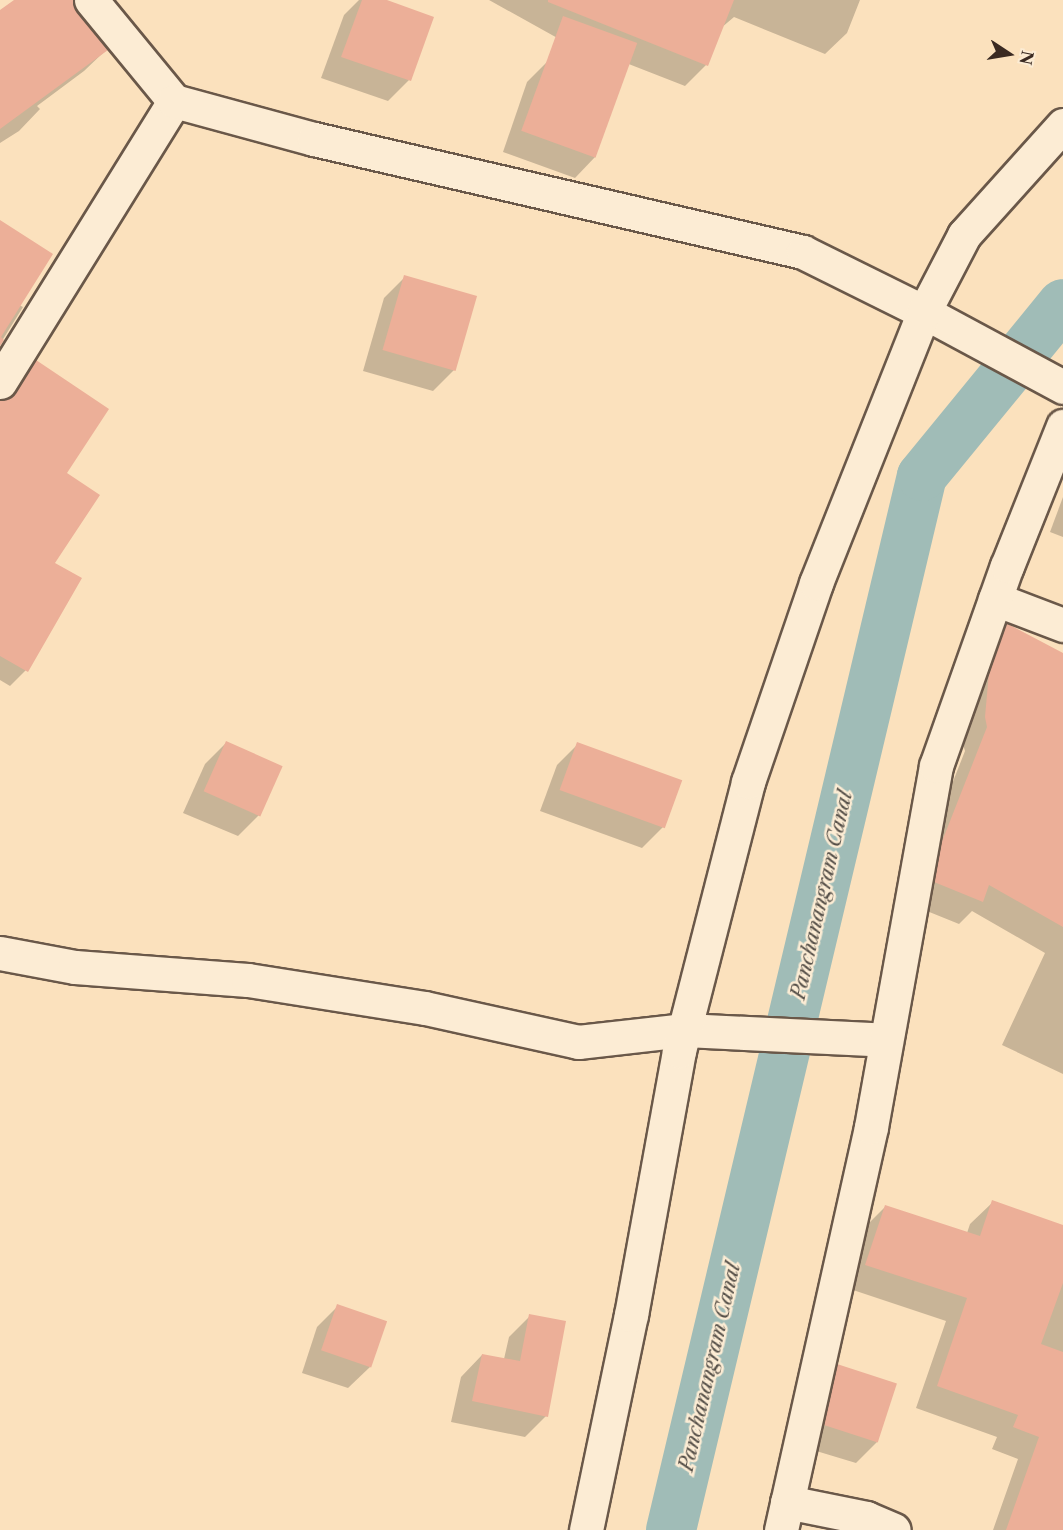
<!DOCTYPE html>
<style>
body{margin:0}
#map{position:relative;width:1063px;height:1530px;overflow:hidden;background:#fbe1bd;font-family:"Libre Caslon Text",serif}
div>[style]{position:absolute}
.shadow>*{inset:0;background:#0003}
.canal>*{height:50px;margin:-25px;padding:0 25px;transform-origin:25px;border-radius:25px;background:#a0bcb7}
.building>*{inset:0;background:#ecaf98;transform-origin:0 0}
.roads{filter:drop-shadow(2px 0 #6a5849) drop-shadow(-2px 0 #6a5849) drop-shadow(0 2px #6a5849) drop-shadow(0 -2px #6a5849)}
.street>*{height:33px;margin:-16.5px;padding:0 16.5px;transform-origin:16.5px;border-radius:16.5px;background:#fcecd4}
span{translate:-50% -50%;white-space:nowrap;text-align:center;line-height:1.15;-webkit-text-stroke:5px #fcecd4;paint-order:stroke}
.water-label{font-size:20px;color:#544e47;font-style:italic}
.north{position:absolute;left:979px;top:24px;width:60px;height:60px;-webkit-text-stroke:4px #fcecd4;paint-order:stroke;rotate:102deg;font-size:16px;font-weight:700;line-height:24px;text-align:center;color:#3a2a22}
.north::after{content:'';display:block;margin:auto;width:21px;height:27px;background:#3a2a22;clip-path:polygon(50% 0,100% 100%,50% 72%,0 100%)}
</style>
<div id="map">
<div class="shadow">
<div style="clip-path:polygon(16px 0,71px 0,75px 13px,106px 50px,84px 71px,37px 106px,40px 109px,19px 131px,0 143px,0 12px)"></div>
<div style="clip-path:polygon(359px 0,383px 0,409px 80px,388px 101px,321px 78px,344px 15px)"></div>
<div style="clip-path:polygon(489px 0,860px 0,847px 33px,825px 54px,734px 17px,721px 28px,706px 65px,685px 86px,621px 61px,613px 69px)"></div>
<div style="clip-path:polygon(549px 60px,596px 156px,575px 178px,503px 152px,527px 82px)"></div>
<div style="clip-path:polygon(0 222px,19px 305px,23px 307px,0 344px)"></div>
<div style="clip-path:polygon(405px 277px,454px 370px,433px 391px,363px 371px,384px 298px)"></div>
<div style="clip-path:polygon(36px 362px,65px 474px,31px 665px,10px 686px,0 680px,0 402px)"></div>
<div style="clip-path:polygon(1063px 497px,1063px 537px,1050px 532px)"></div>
<div style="clip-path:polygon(1007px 625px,1063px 656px,1063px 1074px,1002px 1045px,1045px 953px,972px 911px,959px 924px,912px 905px,919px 868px,965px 751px,962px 741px,984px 648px)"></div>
<div style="clip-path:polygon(226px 743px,259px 815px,238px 836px,183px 813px,205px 764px)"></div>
<div style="clip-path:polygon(578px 744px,663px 827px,642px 848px,540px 811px,557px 765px)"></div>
<div style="clip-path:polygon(993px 1202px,1063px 1226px,1063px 1530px,993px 1530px,1018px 1459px,992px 1449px,997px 1437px,916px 1408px,946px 1321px,844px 1287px,863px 1229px,885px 1207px,967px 1233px,970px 1224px)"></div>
<div style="clip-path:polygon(338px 1306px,370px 1367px,348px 1388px,302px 1373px,317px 1327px)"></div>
<div style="clip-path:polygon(530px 1316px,546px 1416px,525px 1437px,451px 1422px,461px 1377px,482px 1355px,504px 1359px,509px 1337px)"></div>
<div style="clip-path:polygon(838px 1366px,877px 1442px,856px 1463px,803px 1447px,816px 1387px)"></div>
</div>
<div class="canal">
<div style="left:671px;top:1530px;width:1083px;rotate:-76.61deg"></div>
<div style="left:922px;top:476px;width:222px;rotate:-50.7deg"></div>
</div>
<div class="building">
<div style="clip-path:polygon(14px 0,73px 0,77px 12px,108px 50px,0 129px,0 10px)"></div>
<div style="clip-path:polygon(362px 0,387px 0,434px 17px,411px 81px,341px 57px)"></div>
<div style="clip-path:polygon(548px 0,734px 0,708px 66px,548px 2px)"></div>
<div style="left:563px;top:16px;width:79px;height:122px;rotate:20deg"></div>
<div style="clip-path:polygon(0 220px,53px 254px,1px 337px,4px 340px,0 346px)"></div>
<div style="left:404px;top:275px;width:76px;height:78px;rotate:16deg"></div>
<div style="clip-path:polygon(36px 360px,109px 409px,67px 473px,100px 495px,55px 563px,82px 578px,28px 672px,0 656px,0 401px,8px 399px,16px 392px)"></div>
<div style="clip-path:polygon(1006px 623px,1063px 653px,1063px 927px,989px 885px,983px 902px,934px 882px,941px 844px,987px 727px,985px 717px,989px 672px)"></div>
<div style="left:226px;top:741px;width:62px;height:55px;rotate:24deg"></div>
<div style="left:577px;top:742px;width:112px;height:51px;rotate:20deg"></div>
<div style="clip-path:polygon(992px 1200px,1063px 1225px,1063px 1283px,1041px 1344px,1063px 1352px,1063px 1530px,1006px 1530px,1039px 1437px,1013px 1427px,1018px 1415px,937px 1386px,967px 1298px,865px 1265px,885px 1205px,980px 1236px)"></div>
<div style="left:337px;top:1304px;width:53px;height:49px;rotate:19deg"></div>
<div style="clip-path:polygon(529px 1314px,566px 1321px,548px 1417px,472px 1401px,482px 1354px,520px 1361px)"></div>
<div style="left:837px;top:1364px;width:63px;height:62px;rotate:18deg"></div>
</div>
<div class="roads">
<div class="street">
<div style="left:91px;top:0;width:131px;rotate:50.6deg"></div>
<div style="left:0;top:382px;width:331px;rotate:-58.2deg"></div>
<div style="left:174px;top:101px;width:145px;rotate:15.2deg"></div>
<div style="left:314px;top:139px;width:502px;rotate:13.01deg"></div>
<div style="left:803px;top:252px;width:135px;rotate:26.4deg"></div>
<div style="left:924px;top:312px;width:158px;rotate:28.3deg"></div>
<div style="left:995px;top:599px;width:73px;rotate:20.9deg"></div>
<div style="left:0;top:953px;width:76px;rotate:10.6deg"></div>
<div style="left:75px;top:967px;width:173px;rotate:4.3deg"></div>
<div style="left:248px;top:980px;width:179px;rotate:9deg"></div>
<div style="left:425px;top:1008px;width:157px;rotate:12.5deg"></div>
<div style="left:578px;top:1042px;width:108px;rotate:-6.4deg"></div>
<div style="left:685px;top:1030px;width:201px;rotate:2.8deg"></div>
<div style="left:787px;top:1502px;width:81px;rotate:11.4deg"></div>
<div style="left:866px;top:1518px;width:30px;rotate:23deg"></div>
<div style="left:586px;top:1530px;width:220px;rotate:-78.2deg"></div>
<div style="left:631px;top:1315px;width:268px;rotate:-79.7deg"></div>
<div style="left:679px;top:1051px;width:278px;rotate:-75.6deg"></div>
<div style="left:748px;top:782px;width:210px;rotate:-71.1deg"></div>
<div style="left:816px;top:583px;width:292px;rotate:-68.3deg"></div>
<div style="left:924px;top:312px;width:87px;rotate:-62.5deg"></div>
<div style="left:964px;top:235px;width:148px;rotate:-48deg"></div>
<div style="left:781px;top:1530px;width:413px;rotate:-77.4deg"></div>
<div style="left:871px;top:1127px;width:367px;rotate:-79.8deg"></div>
<div style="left:936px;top:766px;width:212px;rotate:-70.5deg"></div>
<div style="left:1007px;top:566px;width:151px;rotate:-68.2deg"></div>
</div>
</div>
<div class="water-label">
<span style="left:822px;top:895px;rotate:-77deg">Panchanangram Canal</span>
<span style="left:710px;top:1367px;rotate:-77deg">Panchanangram Canal</span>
</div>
<div class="north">N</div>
</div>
